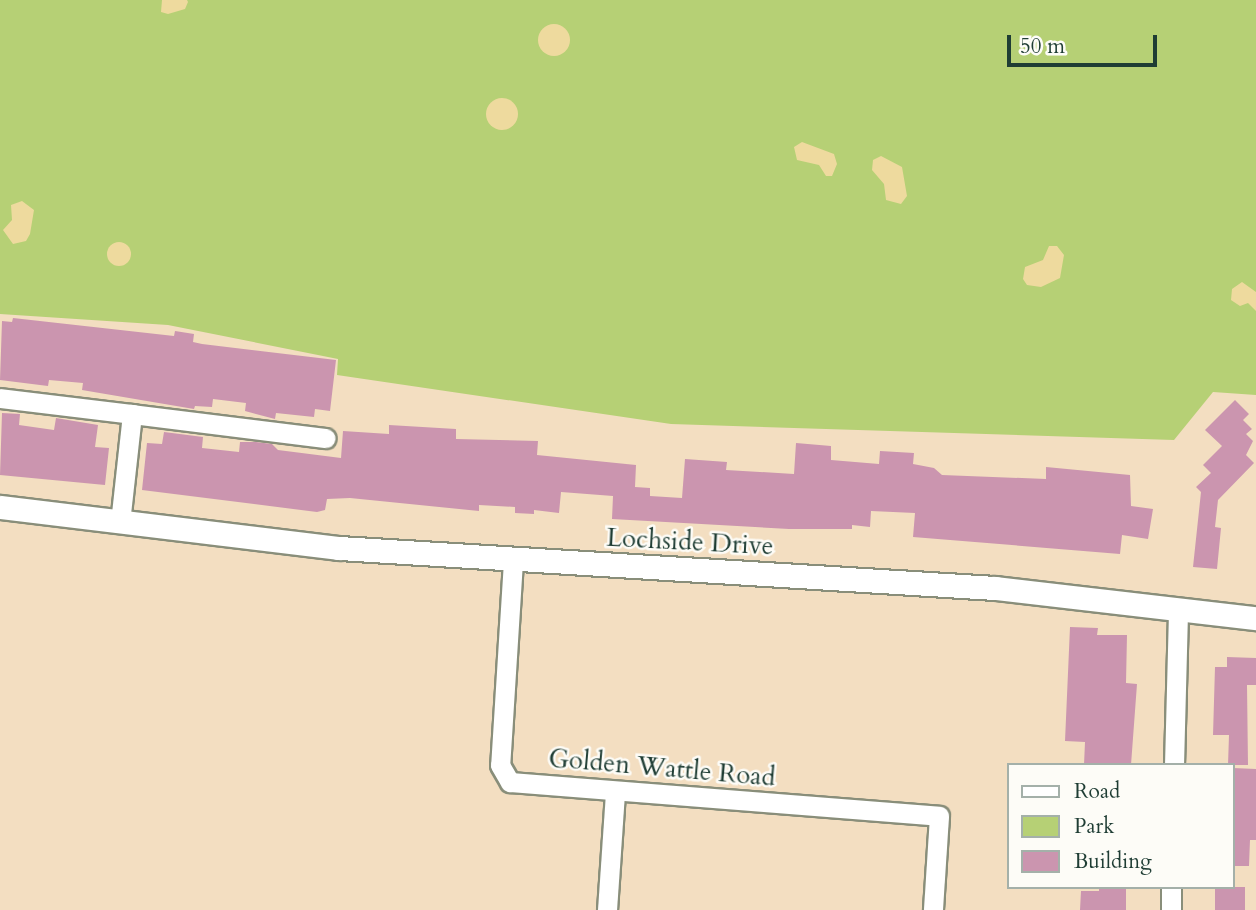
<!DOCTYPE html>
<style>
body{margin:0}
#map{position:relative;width:1256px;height:910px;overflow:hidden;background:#f3dec1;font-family:Cardo,serif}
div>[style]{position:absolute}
.green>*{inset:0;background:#b6d075}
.sand>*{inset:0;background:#eeda9e}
.round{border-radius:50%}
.building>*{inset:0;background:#cb95af;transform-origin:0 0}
.roads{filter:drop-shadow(2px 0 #898e7a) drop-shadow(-2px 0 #898e7a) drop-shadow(0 2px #898e7a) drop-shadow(0 -2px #898e7a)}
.minor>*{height:19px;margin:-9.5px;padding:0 9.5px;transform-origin:9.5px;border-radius:9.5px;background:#fff}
.tertiary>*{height:23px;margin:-11.5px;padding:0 11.5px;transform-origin:11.5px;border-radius:11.5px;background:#fff}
span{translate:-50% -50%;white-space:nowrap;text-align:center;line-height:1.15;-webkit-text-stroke:5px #fdfcf7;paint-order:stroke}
.street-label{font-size:26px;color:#1f3d34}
.legend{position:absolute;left:1007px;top:763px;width:228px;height:126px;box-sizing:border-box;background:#fdfcf7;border:2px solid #a4b0a9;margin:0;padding:9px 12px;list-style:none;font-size:21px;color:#1f3d34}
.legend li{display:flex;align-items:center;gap:14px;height:35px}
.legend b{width:35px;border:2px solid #a4b0a9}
.scale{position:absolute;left:1007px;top:35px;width:150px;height:32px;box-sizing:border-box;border:4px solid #1f3d34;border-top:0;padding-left:9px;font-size:21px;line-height:24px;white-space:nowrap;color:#1f3d34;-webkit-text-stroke:5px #fdfcf7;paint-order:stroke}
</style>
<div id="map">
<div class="green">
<div style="clip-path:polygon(0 0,1256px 0,1256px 395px,1213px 392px,1174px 440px,671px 424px,337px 375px,338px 359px,168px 325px,0 314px)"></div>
</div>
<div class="sand">
<div style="clip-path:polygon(162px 0,187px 0,188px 2px,185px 9px,168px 14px,161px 12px)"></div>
<div class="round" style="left:538px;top:24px;width:32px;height:32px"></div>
<div class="round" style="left:486px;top:98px;width:32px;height:32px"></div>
<div style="clip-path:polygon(802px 142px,834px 154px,837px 164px,832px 176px,826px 176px,819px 165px,797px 160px,794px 147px)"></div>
<div style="clip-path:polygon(881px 156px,902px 167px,907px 196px,901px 204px,886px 200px,884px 184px,872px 170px,873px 160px)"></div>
<div style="clip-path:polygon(22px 201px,34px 210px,30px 234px,26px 241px,13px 244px,3px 230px,12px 220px,11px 205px)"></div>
<div class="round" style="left:107px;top:242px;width:24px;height:24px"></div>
<div style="clip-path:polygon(1049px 246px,1057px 246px,1064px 255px,1060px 278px,1041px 287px,1027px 285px,1023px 279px,1025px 267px,1043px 260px)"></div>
<div style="clip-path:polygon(1242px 282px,1256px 292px,1256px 311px,1248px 303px,1240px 306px,1231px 300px,1232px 289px)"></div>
</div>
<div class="building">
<div style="clip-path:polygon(13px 318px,174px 336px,175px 331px,194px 334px,193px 342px,202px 344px,336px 360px,330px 411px,315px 409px,314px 417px,276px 413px,275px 419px,245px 411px,246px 403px,213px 399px,212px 407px,195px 406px,194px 409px,82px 390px,83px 383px,49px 380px,48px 386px,0 380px,2px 321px,12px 322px)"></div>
<div style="clip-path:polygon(1235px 400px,1249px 414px,1243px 420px,1252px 429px,1246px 434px,1253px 441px,1246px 455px,1254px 463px,1218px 500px,1215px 527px,1221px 528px,1217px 569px,1193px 567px,1201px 492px,1196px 487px,1211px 473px,1203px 465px,1222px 446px,1205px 430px)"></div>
<div style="clip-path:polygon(2px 413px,20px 414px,19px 425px,54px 430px,56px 418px,98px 425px,95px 447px,109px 448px,105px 485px,0 475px)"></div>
<div style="clip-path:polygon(389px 425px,456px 429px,456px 439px,538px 441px,537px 455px,636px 465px,635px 487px,650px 488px,650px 496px,682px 498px,685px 459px,727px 462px,726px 470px,794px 474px,796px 443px,831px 446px,831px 460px,879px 464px,880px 451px,914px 453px,913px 464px,934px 468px,942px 475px,1046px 479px,1046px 467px,1130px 475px,1131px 506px,1153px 509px,1148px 539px,1122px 535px,1120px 554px,913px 537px,915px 513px,871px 511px,870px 527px,852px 525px,852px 529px,789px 529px,612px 519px,613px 496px,561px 492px,559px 513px,534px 510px,534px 514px,515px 513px,515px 507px,479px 505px,479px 511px,350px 498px,327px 499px,325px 510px,317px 512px,142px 490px,147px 443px,162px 444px,164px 432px,203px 437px,202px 448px,239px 452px,240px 442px,256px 442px,272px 444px,278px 450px,341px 458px,343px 431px,389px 434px)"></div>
<div style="clip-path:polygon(1070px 627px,1098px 628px,1097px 635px,1127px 635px,1126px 683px,1137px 684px,1131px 765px,1084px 765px,1085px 742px,1065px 741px)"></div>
<div style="clip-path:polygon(1227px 657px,1256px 658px,1256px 685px,1247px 685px,1248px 765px,1228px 765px,1229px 735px,1213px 735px,1215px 667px,1227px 667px)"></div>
<div style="clip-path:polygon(1233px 768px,1256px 769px,1256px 840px,1250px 840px,1249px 866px,1233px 866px)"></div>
<div style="clip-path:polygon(1099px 887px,1126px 887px,1126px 910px,1080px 910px,1081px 891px,1099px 891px)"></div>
<div style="left:1215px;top:887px;width:30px;height:23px"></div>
</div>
<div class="roads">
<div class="minor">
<div style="left:0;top:398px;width:133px;rotate:6.9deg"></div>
<div style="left:132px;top:414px;width:109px;rotate:96.3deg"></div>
<div style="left:132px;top:414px;width:195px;rotate:7.1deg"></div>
<div style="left:513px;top:561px;width:204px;rotate:93.6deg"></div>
<div style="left:500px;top:765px;width:20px;rotate:60deg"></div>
<div style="left:510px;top:782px;width:430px;rotate:4.5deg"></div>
<div style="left:939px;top:816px;width:94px;rotate:93.7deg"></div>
<div style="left:1174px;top:765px;width:157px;rotate:-88.5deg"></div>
<div style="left:607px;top:910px;width:118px;rotate:-86.1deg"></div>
<div style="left:1171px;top:910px;width:23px;rotate:-90deg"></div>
</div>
<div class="tertiary">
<div style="left:0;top:507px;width:341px;rotate:6.9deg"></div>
<div style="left:339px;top:548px;width:657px;rotate:3.49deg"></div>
<div style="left:995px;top:588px;width:263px;rotate:6.6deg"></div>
</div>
</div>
<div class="street-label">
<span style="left:690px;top:542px;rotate:3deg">Lochside Drive</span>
<span style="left:662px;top:768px;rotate:5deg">Golden Wattle Road</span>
</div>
<ul class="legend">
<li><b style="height:9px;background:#fff"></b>Road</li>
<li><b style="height:19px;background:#b6d075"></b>Park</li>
<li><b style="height:19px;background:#cb95af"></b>Building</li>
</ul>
<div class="scale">50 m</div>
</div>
